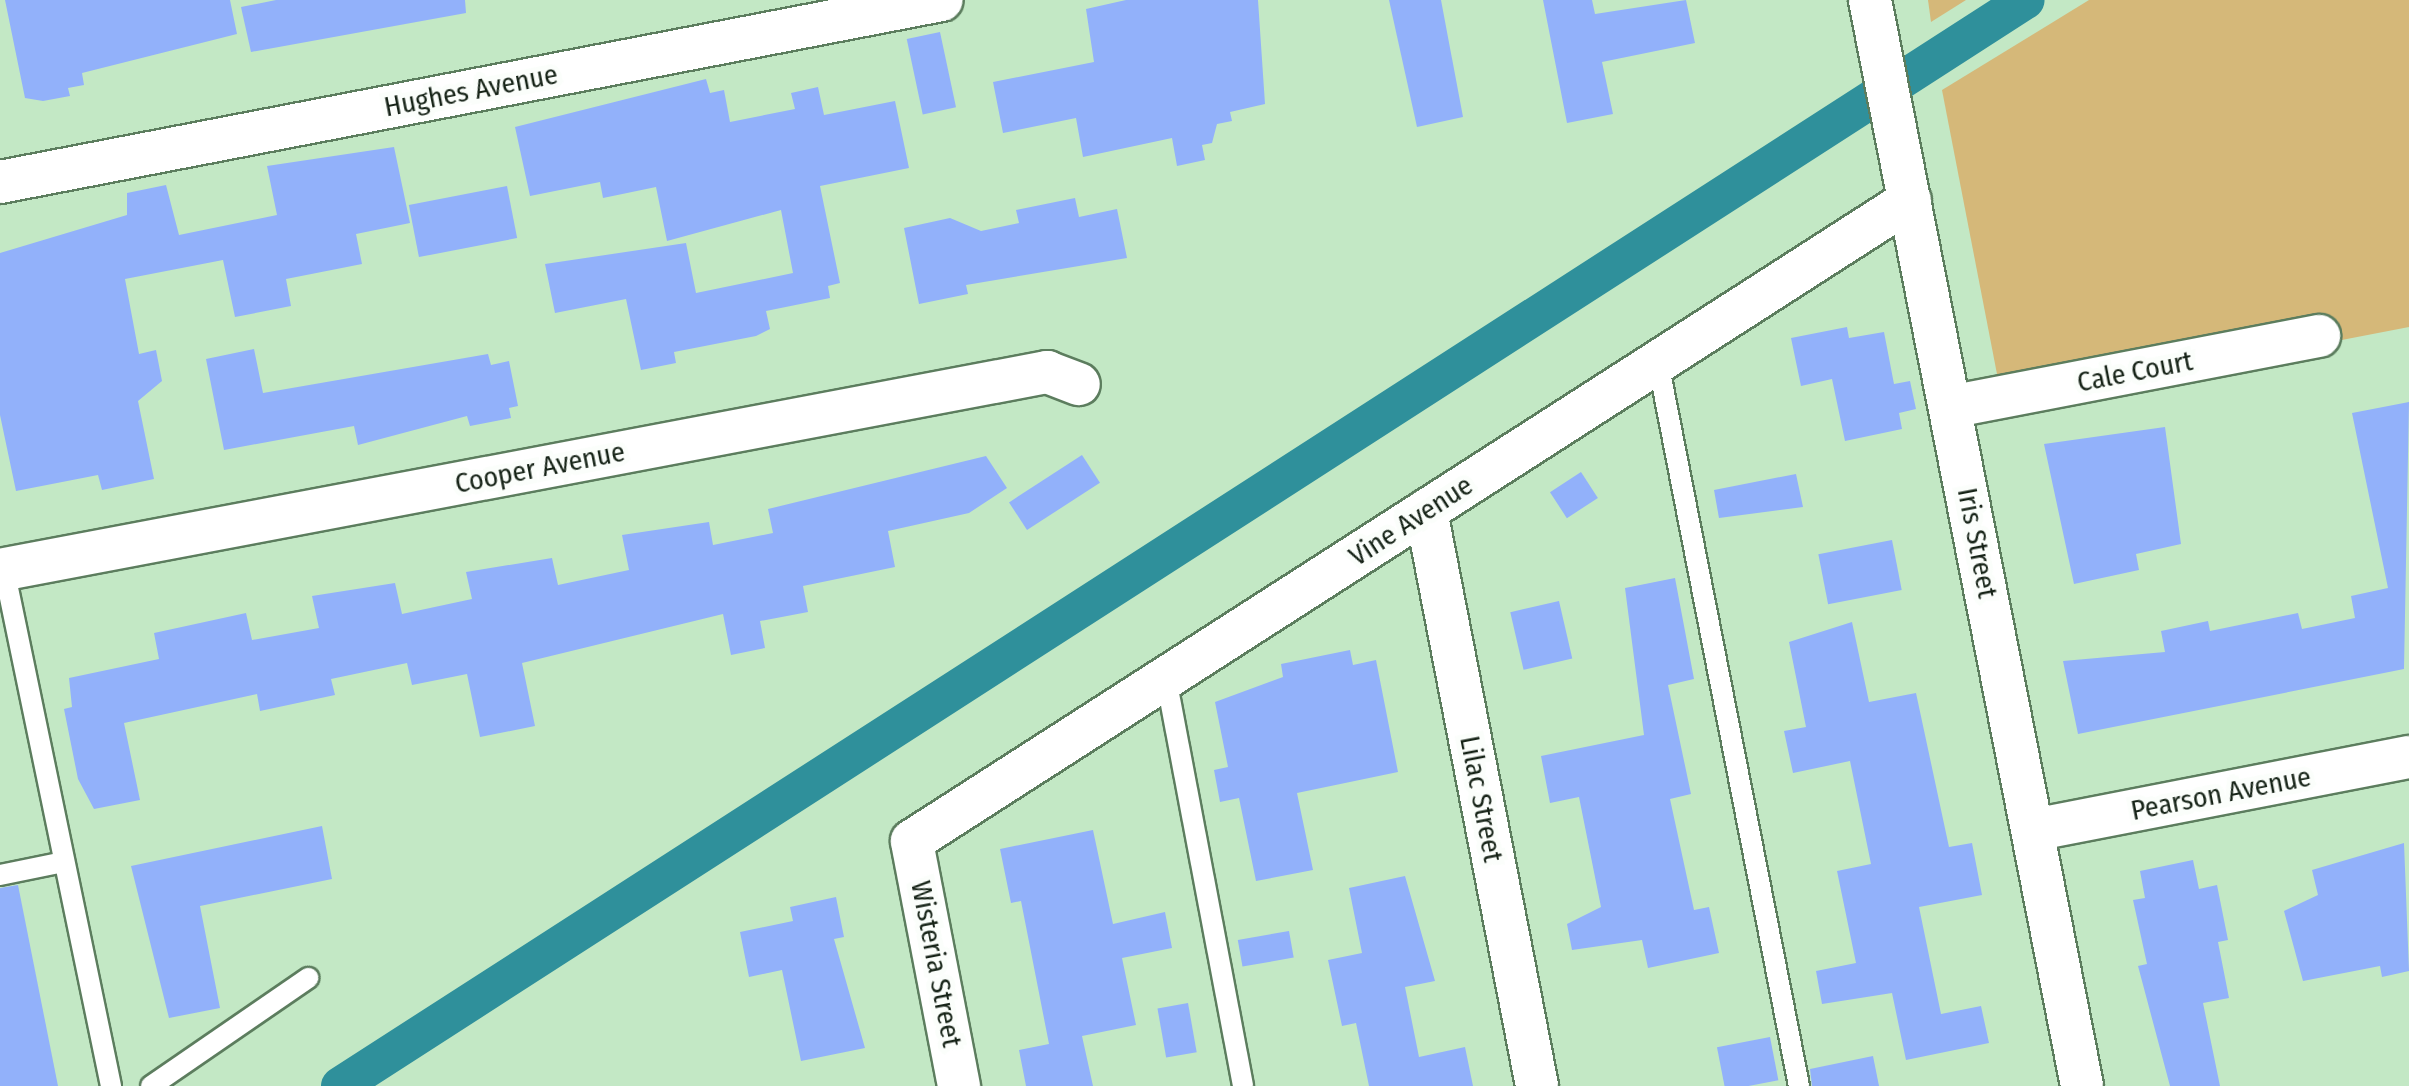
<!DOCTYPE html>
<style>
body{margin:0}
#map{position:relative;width:2409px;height:1086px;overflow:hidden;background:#c3e8c5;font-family:"Fira Sans Condensed",sans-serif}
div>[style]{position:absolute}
.green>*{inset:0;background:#d5b879}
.canal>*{height:38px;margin:-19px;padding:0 19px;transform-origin:19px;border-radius:19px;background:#2f909b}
.building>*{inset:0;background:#92b1fa;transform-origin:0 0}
.roads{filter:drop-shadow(2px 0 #5c7d5e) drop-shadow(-2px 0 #5c7d5e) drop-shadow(0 2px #5c7d5e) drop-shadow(0 -2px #5c7d5e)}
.service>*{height:20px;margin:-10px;padding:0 10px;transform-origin:10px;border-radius:10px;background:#fff}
.minor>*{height:42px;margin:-21px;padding:0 21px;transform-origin:21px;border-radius:21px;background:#fff}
span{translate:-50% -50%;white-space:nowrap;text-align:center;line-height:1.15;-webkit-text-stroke:10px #fbfefb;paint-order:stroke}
.street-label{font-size:28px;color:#162317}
</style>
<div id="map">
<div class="green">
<div style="clip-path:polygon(1928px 0,1966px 0,1931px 22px)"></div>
<div style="clip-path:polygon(2089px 0,2409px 0,2409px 327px,2003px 405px,1942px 90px)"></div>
</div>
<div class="canal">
<div style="left:340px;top:1086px;width:2005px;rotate:-32.79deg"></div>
</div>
<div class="building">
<div style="clip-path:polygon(5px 0,230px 0,237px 34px,82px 73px,84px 85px,68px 88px,70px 96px,43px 101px,25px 98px)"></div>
<div style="clip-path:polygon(276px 0,465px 0,466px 13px,251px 52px,241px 7px)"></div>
<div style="clip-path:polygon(1126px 0,1258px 0,1265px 104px,1230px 112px,1232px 121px,1217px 124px,1212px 143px,1202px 145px,1205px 160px,1177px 166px,1172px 138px,1083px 157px,1076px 118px,1003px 133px,993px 82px,1094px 62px,1086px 9px)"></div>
<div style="clip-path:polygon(1389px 0,1441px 0,1463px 117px,1417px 127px)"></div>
<div style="clip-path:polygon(1543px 0,1592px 0,1595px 14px,1686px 0,1695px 43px,1602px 62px,1613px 114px,1567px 123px)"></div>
<div style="left:940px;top:32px;width:77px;height:34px;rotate:78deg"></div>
<div style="clip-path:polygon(706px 79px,710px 93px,724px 90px,730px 122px,795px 109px,791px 93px,818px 87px,824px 115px,895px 101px,909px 168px,820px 186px,840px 283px,828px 286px,830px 298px,766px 311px,770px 329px,756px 336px,674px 352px,676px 363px,641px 370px,626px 299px,555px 313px,545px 264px,686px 243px,696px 293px,793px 273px,781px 210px,667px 241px,656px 187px,603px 198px,600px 182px,530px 196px,515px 127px)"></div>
<div style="clip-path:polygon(394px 147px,410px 223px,356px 234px,362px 264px,286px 279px,291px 306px,235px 317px,223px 260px,125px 279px,139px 354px,156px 350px,162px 381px,138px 401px,154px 479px,102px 490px,98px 475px,16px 491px,0 415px,0 253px,127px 215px,127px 193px,166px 185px,179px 235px,277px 215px,267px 166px)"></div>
<div style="left:507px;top:186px;width:53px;height:100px;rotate:79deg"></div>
<div style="clip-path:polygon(1075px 198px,1079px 217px,1117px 209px,1127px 258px,966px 285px,968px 294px,919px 304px,904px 228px,950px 218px,981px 231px,1019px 223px,1016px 210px)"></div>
<div style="clip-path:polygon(1847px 327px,1849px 338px,1884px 332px,1894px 384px,1910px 381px,1916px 409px,1899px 413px,1902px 429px,1845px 441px,1832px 379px,1801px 386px,1791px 338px)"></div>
<div style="clip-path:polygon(254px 349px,263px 393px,488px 354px,491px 365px,509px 361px,518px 406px,509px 408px,511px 418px,470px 426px,467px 416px,358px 445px,354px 426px,224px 450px,206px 359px)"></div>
<div style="clip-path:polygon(2409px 402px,2404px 669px,2078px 734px,2063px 661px,2165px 652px,2161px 631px,2208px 621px,2210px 631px,2298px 613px,2302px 629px,2355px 618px,2351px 596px,2388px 588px,2352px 413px)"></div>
<div style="clip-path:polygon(2165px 427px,2181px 544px,2136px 554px,2139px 570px,2074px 584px,2044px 444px)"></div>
<div style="left:1082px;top:455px;width:33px;height:87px;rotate:57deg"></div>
<div style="clip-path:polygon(986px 456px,1007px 488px,969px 513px,888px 531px,895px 567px,803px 586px,808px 612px,760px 621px,765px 648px,731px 655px,723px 614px,522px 663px,535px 726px,480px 737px,467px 674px,412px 685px,407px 663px,331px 679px,335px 695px,260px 711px,257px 694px,124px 723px,140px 800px,94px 809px,78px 779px,64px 709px,72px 707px,69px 678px,159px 659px,154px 633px,246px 613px,252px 640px,319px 628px,312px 596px,395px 583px,402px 614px,472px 599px,466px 572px,552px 558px,558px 585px,629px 570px,622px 535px,709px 522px,713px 545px,773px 533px,768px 509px)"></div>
<div style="left:1581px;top:472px;width:31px;height:37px;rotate:57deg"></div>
<div style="clip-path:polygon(1796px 474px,1803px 507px,1719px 518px,1714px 490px)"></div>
<div style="left:1892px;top:540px;width:51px;height:75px;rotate:79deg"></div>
<div style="clip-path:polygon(1675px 578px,1694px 679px,1668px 685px,1691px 794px,1670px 799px,1694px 910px,1709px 907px,1719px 953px,1648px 968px,1642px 940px,1572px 950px,1567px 924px,1601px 907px,1579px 797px,1550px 803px,1541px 756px,1644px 735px,1625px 588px)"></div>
<div style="left:1559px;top:601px;width:59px;height:50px;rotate:77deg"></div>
<div style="clip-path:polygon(1852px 622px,1869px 702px,1916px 693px,1949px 847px,1972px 843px,1982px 895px,1919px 907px,1941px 1014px,1981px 1006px,1989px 1043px,1906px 1060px,1892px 993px,1822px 1004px,1816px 971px,1856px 963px,1837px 871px,1871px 864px,1850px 761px,1793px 773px,1784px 731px,1806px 727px,1789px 642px)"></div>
<div style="clip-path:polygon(1350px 650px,1353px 665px,1376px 660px,1398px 772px,1297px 793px,1313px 870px,1256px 881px,1239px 798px,1220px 802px,1214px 770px,1228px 767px,1215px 702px,1283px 677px,1281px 664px)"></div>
<div style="clip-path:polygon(322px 826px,332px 879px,200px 906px,220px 1008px,169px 1018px,131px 866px)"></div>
<div style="clip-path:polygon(1093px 830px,1113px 924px,1165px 912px,1172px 948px,1122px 958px,1136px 1025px,1082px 1036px,1093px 1086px,1026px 1086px,1019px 1050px,1049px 1044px,1021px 901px,1011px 903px,1000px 849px)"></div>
<div style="clip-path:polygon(2404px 843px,2409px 971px,2382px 977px,2380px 966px,2303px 981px,2284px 911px,2318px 895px,2312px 870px)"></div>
<div style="clip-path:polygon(2193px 860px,2199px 889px,2217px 885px,2228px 940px,2218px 942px,2229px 998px,2203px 1003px,2220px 1086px,2170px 1086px,2138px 966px,2147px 964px,2133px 900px,2145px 898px,2140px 871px)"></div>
<div style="clip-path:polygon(1405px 876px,1435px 981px,1405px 987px,1419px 1057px,1465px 1047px,1473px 1086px,1369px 1086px,1356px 1023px,1342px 1026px,1328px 960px,1362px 953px,1349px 888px)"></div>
<div style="clip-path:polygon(18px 885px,58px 1086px,0 1086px,0 888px)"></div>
<div style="clip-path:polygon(836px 897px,844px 937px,834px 939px,865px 1048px,801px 1061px,782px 970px,749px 977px,740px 932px,793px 921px,790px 907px)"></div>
<div style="left:1289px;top:931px;width:27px;height:52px;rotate:80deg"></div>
<div style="left:1188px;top:1003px;width:50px;height:31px;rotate:80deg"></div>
<div style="left:1770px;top:1037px;width:44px;height:54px;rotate:79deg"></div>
<div style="clip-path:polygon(1873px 1056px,1879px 1086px,1812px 1086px,1810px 1069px)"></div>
</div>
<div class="roads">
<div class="service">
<div style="left:1658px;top:362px;width:738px;rotate:78.98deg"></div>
<div style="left:3px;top:564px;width:533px;rotate:78.31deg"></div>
<div style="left:1166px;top:678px;width:415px;rotate:79.3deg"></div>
<div style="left:0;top:875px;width:65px;rotate:-11.5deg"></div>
<div style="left:151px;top:1086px;width:191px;rotate:-34.5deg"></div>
</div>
<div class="minor">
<div style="left:1870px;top:0;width:1106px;rotate:78.95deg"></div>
<div style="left:0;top:182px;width:959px;rotate:-10.94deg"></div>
<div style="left:1950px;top:407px;width:376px;rotate:-10.9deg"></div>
<div style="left:1426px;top:511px;width:586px;rotate:79.07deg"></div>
<div style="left:0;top:570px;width:1066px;rotate:-10.71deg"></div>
<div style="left:1047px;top:372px;width:34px;rotate:21deg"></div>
<div style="left:2033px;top:830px;width:383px;rotate:-11deg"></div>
<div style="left:959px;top:1086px;width:249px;rotate:-100.9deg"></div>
<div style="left:912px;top:841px;width:1186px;rotate:-32.71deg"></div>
</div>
</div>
<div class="street-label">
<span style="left:471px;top:91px;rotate:-11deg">Hughes Avenue</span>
<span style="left:2135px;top:372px;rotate:-11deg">Cale Court</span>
<span style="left:540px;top:468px;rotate:-11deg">Cooper Avenue</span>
<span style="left:1411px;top:521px;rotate:-33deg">Vine Avenue</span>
<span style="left:1977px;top:543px;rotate:79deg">Iris Street</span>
<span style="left:2221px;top:794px;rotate:-11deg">Pearson Avenue</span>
<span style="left:1481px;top:799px;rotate:79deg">Lilac Street</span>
<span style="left:936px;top:964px;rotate:79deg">Wisteria Street</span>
</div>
</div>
